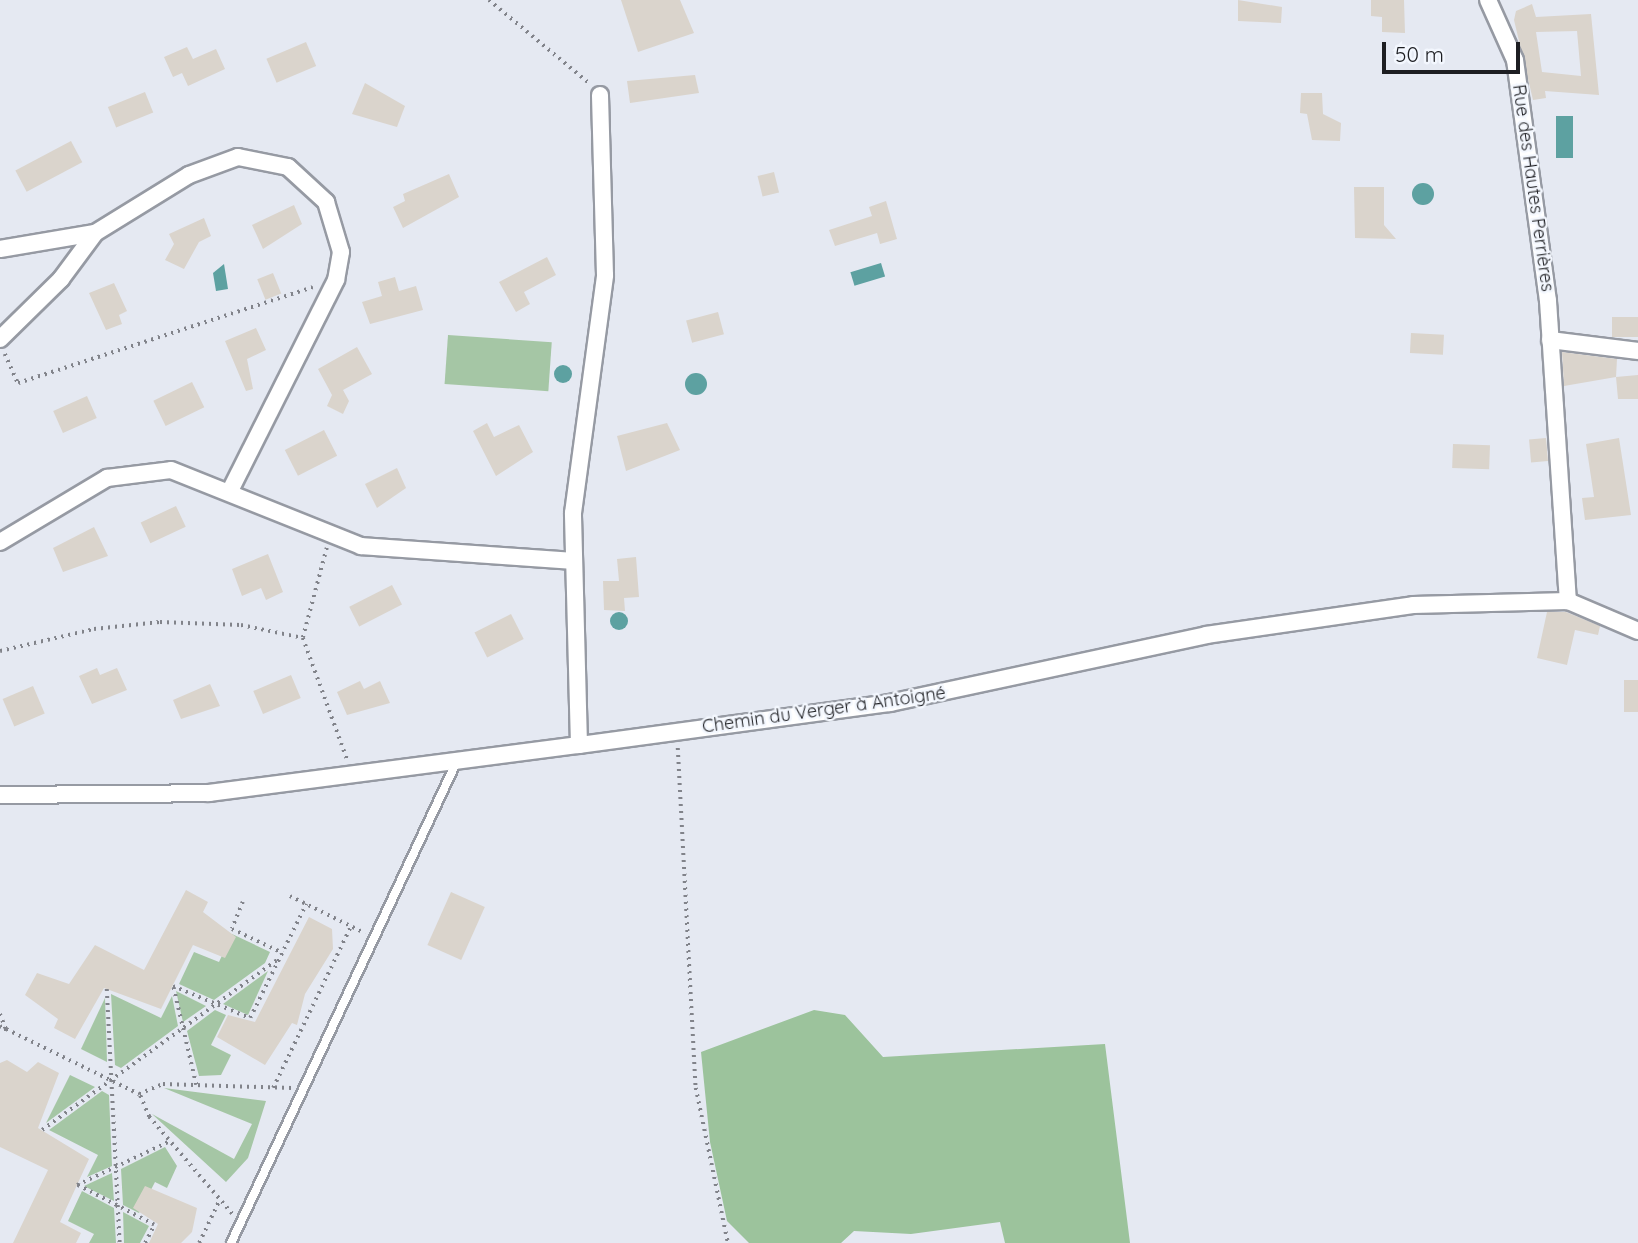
<!DOCTYPE html>
<meta charset="utf-8">
<style>
body{margin:0}
#map{position:relative;width:1638px;height:1243px;overflow:hidden;background:#e5e9f2;font-family:Quicksand,sans-serif}
div>[style]{position:absolute}
.green>*{inset:0;background:#a5c6a5;transform-origin:0 0}
.forest>*{inset:0;background:#9cc39c}
.water>*{inset:0;background:#5da1a1;transform-origin:0 0}
.round{border-radius:50%}
.building>*{inset:0;background:#dad4cc;transform-origin:0 0}
.path>*{height:3.5px;margin-top:-1.75px;transform-origin:0;background:repeating-linear-gradient(90deg,#81838a 0 2px,transparent 0 7px)}
.roads{filter:drop-shadow(2px 0 #969aa3) drop-shadow(-2px 0 #969aa3) drop-shadow(0 2px #969aa3) drop-shadow(0 -2px #969aa3)}
.service>*{height:8px;margin:-4px;padding:0 4px;transform-origin:4px;border-radius:4px;background:#fff}
.minor>*{height:16px;margin:-8px;padding:0 8px;transform-origin:8px;border-radius:8px;background:#fff}
span{translate:-50% -50%;white-space:nowrap;text-align:center;line-height:1.15;-webkit-text-stroke:5px #f3f7fe;paint-order:stroke}
.street-label{font-size:18px;color:#1d1e22}
.scale{position:absolute;left:1382px;top:42px;width:138px;height:32px;box-sizing:border-box;border:4px solid #1d1e22;border-top:0;padding-left:9px;font-size:21px;line-height:24px;white-space:nowrap;color:#1d1e22;-webkit-text-stroke:5px #f3f7fe;paint-order:stroke}
</style>
<div id="map">
<div class="green">
<div style="left:448px;top:335px;width:104px;height:49px;rotate:4deg"></div>
<div style="clip-path:polygon(232px 934px,270px 952px,265px 963px,214px 1000px,179px 984px,194px 952px,219px 962px)"></div>
<div style="clip-path:polygon(268px 971px,248px 1015px,223px 1004px)"></div>
<div style="clip-path:polygon(176px 991px,206px 1006px,183px 1022px)"></div>
<div style="clip-path:polygon(111px 994px,161px 1018px,172px 996px,178px 1026px,121px 1068px,115px 1065px)"></div>
<div style="clip-path:polygon(105px 998px,107px 1062px,81px 1049px)"></div>
<div style="clip-path:polygon(215px 1010px,226px 1015px,211px 1045px,231px 1055px,221px 1075px,199px 1076px,187px 1031px)"></div>
<div style="clip-path:polygon(70px 1075px,95px 1087px,46px 1123px)"></div>
<div style="clip-path:polygon(164px 1088px,266px 1101px,248px 1158px,226px 1182px,152px 1114px,234px 1159px,252px 1124px)"></div>
<div style="clip-path:polygon(102px 1091px,109px 1095px,112px 1166px,87px 1177px,98px 1155px,49px 1130px)"></div>
<div style="clip-path:polygon(165px 1147px,177px 1166px,167px 1188px,155px 1182px,139px 1213px,123px 1205px,121px 1169px)"></div>
<div style="clip-path:polygon(112px 1173px,114px 1201px,84px 1186px)"></div>
<div style="clip-path:polygon(82px 1191px,114px 1208px,116px 1243px,89px 1243px,94px 1234px,68px 1221px)"></div>
<div style="clip-path:polygon(123px 1212px,149px 1226px,140px 1243px,124px 1243px)"></div>
</div>
<div class="forest">
<div style="clip-path:polygon(814px 1010px,845px 1015px,883px 1057px,1105px 1044px,1130px 1243px,1005px 1243px,1000px 1222px,911px 1234px,854px 1231px,841px 1243px,749px 1243px,727px 1221px,710px 1142px,701px 1052px)"></div>
</div>
<div class="water">
<div style="left:1556px;top:116px;width:17px;height:42px"></div>
<div class="round" style="left:1412px;top:183px;width:22px;height:22px"></div>
<div style="left:881px;top:263px;width:14px;height:32px;rotate:73deg"></div>
<div style="clip-path:polygon(224px 264px,228px 289px,216px 291px,213px 273px)"></div>
<div class="round" style="left:554px;top:365px;width:18px;height:18px"></div>
<div class="round" style="left:685px;top:373px;width:22px;height:22px"></div>
<div class="round" style="left:610px;top:612px;width:18px;height:18px"></div>
</div>
<div class="building">
<div style="clip-path:polygon(621px 0,680px 0,694px 33px,638px 52px)"></div>
<div style="clip-path:polygon(1238px 0,1282px 7px,1281px 23px,1238px 21px)"></div>
<div style="clip-path:polygon(1371px 0,1404px 0,1405px 33px,1382px 32px,1382px 17px,1371px 16px)"></div>
<div style="clip-path:polygon(evenodd,1532px 4px,1536px 17px,1591px 14px,1599px 95px,1545px 91px,1546px 98px,1533px 100px,1514px 20px,1516px 11px,1532px 4px,1577px 31px,1581px 76px,1542px 72px,1536px 32px,1577px 31px)"></div>
<div style="left:306px;top:42px;width:26px;height:43px;rotate:67deg"></div>
<div style="clip-path:polygon(187px 47px,193px 59px,216px 49px,225px 69px,188px 86px,182px 73px,173px 77px,164px 57px)"></div>
<div style="clip-path:polygon(695px 75px,699px 93px,630px 103px,627px 81px)"></div>
<div style="clip-path:polygon(365px 83px,405px 106px,397px 127px,352px 114px)"></div>
<div style="left:145px;top:92px;width:22px;height:40px;rotate:68deg"></div>
<div style="clip-path:polygon(1301px 93px,1322px 93px,1323px 114px,1341px 123px,1340px 141px,1312px 140px,1307px 114px,1300px 113px)"></div>
<div style="left:71px;top:141px;width:24px;height:63px;rotate:62deg"></div>
<div style="left:774px;top:172px;width:21px;height:17px;rotate:76deg"></div>
<div style="clip-path:polygon(449px 174px,459px 197px,403px 228px,393px 207px,405px 201px,403px 194px)"></div>
<div style="clip-path:polygon(1354px 187px,1384px 187px,1384px 225px,1396px 239px,1355px 238px)"></div>
<div style="clip-path:polygon(886px 201px,897px 239px,880px 244px,877px 233px,835px 246px,829px 230px,872px 216px,869px 207px)"></div>
<div style="clip-path:polygon(294px 205px,302px 224px,263px 249px,252px 225px)"></div>
<div style="clip-path:polygon(204px 218px,211px 236px,199px 242px,184px 269px,165px 260px,174px 244px,169px 234px)"></div>
<div style="clip-path:polygon(547px 257px,556px 275px,524px 292px,530px 304px,516px 312px,499px 282px)"></div>
<div style="left:273px;top:273px;width:22px;height:17px;rotate:68deg"></div>
<div style="clip-path:polygon(395px 277px,399px 291px,416px 286px,423px 310px,370px 324px,362px 302px,382px 296px,378px 282px)"></div>
<div style="clip-path:polygon(114px 283px,127px 311px,119px 315px,122px 324px,106px 330px,89px 293px)"></div>
<div style="left:718px;top:312px;width:23px;height:33px;rotate:75deg"></div>
<div style="left:1612px;top:317px;width:26px;height:20px"></div>
<div style="clip-path:polygon(256px 328px,266px 350px,247px 359px,253px 389px,246px 391px,225px 341px)"></div>
<div style="left:1411px;top:333px;width:33px;height:20px;rotate:3deg"></div>
<div style="clip-path:polygon(357px 347px,372px 374px,343px 390px,349px 401px,343px 414px,327px 406px,332px 395px,318px 369px)"></div>
<div style="clip-path:polygon(1562px 352px,1617px 359px,1616px 377px,1564px 386px)"></div>
<div style="clip-path:polygon(1638px 375px,1638px 399px,1618px 399px,1616px 377px)"></div>
<div style="left:192px;top:382px;width:28px;height:43px;rotate:64deg"></div>
<div style="left:87px;top:396px;width:24px;height:37px;rotate:66deg"></div>
<div style="clip-path:polygon(487px 423px,494px 437px,519px 425px,533px 452px,496px 476px,473px 431px)"></div>
<div style="clip-path:polygon(667px 423px,680px 450px,626px 471px,617px 436px)"></div>
<div style="left:324px;top:430px;width:29px;height:44px;rotate:63deg"></div>
<div style="left:1546px;top:438px;width:23px;height:17px;rotate:85deg"></div>
<div style="clip-path:polygon(1619px 438px,1631px 515px,1585px 520px,1582px 498px,1594px 497px,1586px 444px)"></div>
<div style="left:1453px;top:444px;width:37px;height:24px;rotate:2deg"></div>
<div style="clip-path:polygon(397px 468px,406px 488px,377px 508px,365px 484px)"></div>
<div style="left:176px;top:506px;width:23px;height:39px;rotate:65deg"></div>
<div style="clip-path:polygon(94px 527px,108px 556px,63px 572px,53px 548px)"></div>
<div style="clip-path:polygon(268px 554px,283px 592px,266px 600px,261px 588px,242px 596px,232px 569px)"></div>
<div style="clip-path:polygon(636px 557px,639px 597px,624px 598px,625px 611px,604px 610px,603px 581px,619px 581px,617px 559px)"></div>
<div style="left:392px;top:585px;width:22px;height:48px;rotate:63deg"></div>
<div style="clip-path:polygon(1547px 612px,1566px 612px,1600px 626px,1598px 635px,1575px 630px,1567px 665px,1537px 658px)"></div>
<div style="left:511px;top:614px;width:28px;height:41px;rotate:63deg"></div>
<div style="clip-path:polygon(97px 668px,100px 675px,117px 668px,127px 690px,92px 704px,79px 676px)"></div>
<div style="left:291px;top:675px;width:25px;height:41px;rotate:67deg"></div>
<div style="left:1624px;top:680px;width:14px;height:32px"></div>
<div style="clip-path:polygon(360px 681px,364px 689px,380px 681px,390px 703px,347px 715px,337px 692px)"></div>
<div style="clip-path:polygon(210px 684px,220px 706px,181px 719px,173px 700px)"></div>
<div style="left:33px;top:686px;width:30px;height:33px;rotate:67deg"></div>
<div style="clip-path:polygon(186px 890px,208px 902px,203px 912px,236px 937px,225px 958px,193px 945px,161px 1009px,104px 988px,75px 1039px,54px 1028px,58px 1019px,25px 995px,37px 973px,69px 984px,95px 945px,144px 970px)"></div>
<div style="left:451px;top:892px;width:37px;height:58px;rotate:24deg"></div>
<div style="clip-path:polygon(309px 917px,332px 929px,333px 949px,305px 994px,297px 1025px,292px 1023px,265px 1065px,217px 1037px,228px 1015px,255px 1022px)"></div>
<div style="clip-path:polygon(7px 1060px,27px 1072px,38px 1062px,59px 1073px,38px 1128px,89px 1159px,60px 1222px,81px 1233px,76px 1243px,13px 1243px,48px 1170px,0 1147px,0 1063px)"></div>
<div style="clip-path:polygon(145px 1186px,197px 1208px,192px 1232px,181px 1243px,149px 1243px,158px 1224px,133px 1208px)"></div>
</div>
<div class="path">
<div style="left:489px;top:0;width:130px;rotate:39.7deg"></div>
<div style="left:5px;top:354px;width:32px;rotate:66deg"></div>
<div style="left:18px;top:383px;width:310px;rotate:-18deg"></div>
<div style="left:327px;top:548px;width:93px;rotate:104.9deg"></div>
<div style="left:303px;top:638px;width:129px;rotate:70deg"></div>
<div style="left:0;top:651px;width:97px;rotate:-13.2deg"></div>
<div style="left:94px;top:629px;width:66px;rotate:-6.1deg"></div>
<div style="left:160px;top:622px;width:81px;rotate:2.1deg"></div>
<div style="left:241px;top:625px;width:63px;rotate:11.8deg"></div>
<div style="left:678px;top:748px;width:340px;rotate:87deg"></div>
<div style="left:696px;top:1088px;width:158px;rotate:78.3deg"></div>
<div style="left:290px;top:896px;width:84px;rotate:26.3deg"></div>
<div style="left:243px;top:902px;width:29px;rotate:112deg"></div>
<div style="left:232px;top:929px;width:56px;rotate:25.2deg"></div>
<div style="left:107px;top:989px;width:254px;rotate:87.1deg"></div>
<div style="left:0;top:1014px;width:16px;rotate:68deg"></div>
<div style="left:6px;top:1029px;width:6px;rotate:162deg"></div>
<div style="left:0;top:1026px;width:155px;rotate:26.1deg"></div>
<div style="left:196px;top:1085px;width:102px;rotate:-103.1deg"></div>
<div style="left:173px;top:986px;width:83px;rotate:22.6deg"></div>
<div style="left:250px;top:1018px;width:127px;rotate:-63.8deg"></div>
<div style="left:273px;top:1088px;width:180px;rotate:-64.3deg"></div>
<div style="left:42px;top:1130px;width:291px;rotate:-35.9deg"></div>
<div style="left:232px;top:1214px;width:128px;rotate:-130.6deg"></div>
<div style="left:149px;top:1117px;width:25px;rotate:-113deg"></div>
<div style="left:139px;top:1094px;width:26px;rotate:-23deg"></div>
<div style="left:163px;top:1084px;width:129px;rotate:1.8deg"></div>
<div style="left:145px;top:1243px;width:20px;rotate:-63deg"></div>
<div style="left:154px;top:1225px;width:87px;rotate:-152.5deg"></div>
<div style="left:77px;top:1185px;width:103px;rotate:-25.3deg"></div>
<div style="left:199px;top:1243px;width:47px;rotate:-64.5deg"></div>
</div>
<div class="roads">
<div class="service">
<div style="left:231px;top:1243px;width:532px;rotate:-64.88deg"></div>
</div>
<div class="minor">
<div style="left:1488px;top:0;width:66px;rotate:65.8deg"></div>
<div style="left:1515px;top:60px;width:243px;rotate:82.2deg"></div>
<div style="left:1548px;top:301px;width:301px;rotate:86.2deg"></div>
<div style="left:0;top:249px;width:96px;rotate:-9.6deg"></div>
<div style="left:0;top:339px;width:86px;rotate:-44.5deg"></div>
<div style="left:61px;top:279px;width:57px;rotate:-53.5deg"></div>
<div style="left:95px;top:233px;width:110px;rotate:-31.7deg"></div>
<div style="left:189px;top:175px;width:52px;rotate:-20.2deg"></div>
<div style="left:238px;top:157px;width:51px;rotate:11.3deg"></div>
<div style="left:288px;top:167px;width:52px;rotate:42.6deg"></div>
<div style="left:326px;top:202px;width:52px;rotate:73.3deg"></div>
<div style="left:341px;top:252px;width:28px;rotate:100deg"></div>
<div style="left:336px;top:280px;width:236px;rotate:116.7deg"></div>
<div style="left:1550px;top:340px;width:89px;rotate:7.1deg"></div>
<div style="left:0;top:542px;width:125px;rotate:-30.9deg"></div>
<div style="left:107px;top:478px;width:64px;rotate:-7.1deg"></div>
<div style="left:171px;top:470px;width:205px;rotate:21.8deg"></div>
<div style="left:361px;top:546px;width:213px;rotate:4deg"></div>
<div style="left:579px;top:745px;width:232px;rotate:-91.5deg"></div>
<div style="left:573px;top:513px;width:240px;rotate:-82.3deg"></div>
<div style="left:605px;top:275px;width:180px;rotate:-91.6deg"></div>
<div style="left:0;top:795px;width:209px;rotate:-0.5deg"></div>
<div style="left:209px;top:793px;width:373px;rotate:-7.4deg"></div>
<div style="left:579px;top:745px;width:314px;rotate:-7.7deg"></div>
<div style="left:890px;top:703px;width:323px;rotate:-12.1deg"></div>
<div style="left:1206px;top:635px;width:209px;rotate:-8.2deg"></div>
<div style="left:1413px;top:605px;width:155px;rotate:-1.5deg"></div>
<div style="left:1568px;top:601px;width:76px;rotate:23.2deg"></div>
</div>
</div>
<div class="street-label">
<span style="left:1533px;top:188px;rotate:82deg">Rue des Hautes Perrières</span>
<span style="left:824px;top:710px;rotate:-8deg">Chemin du Verger à Antoigné</span>
</div>
<div class="scale">50 m</div>
</div>
